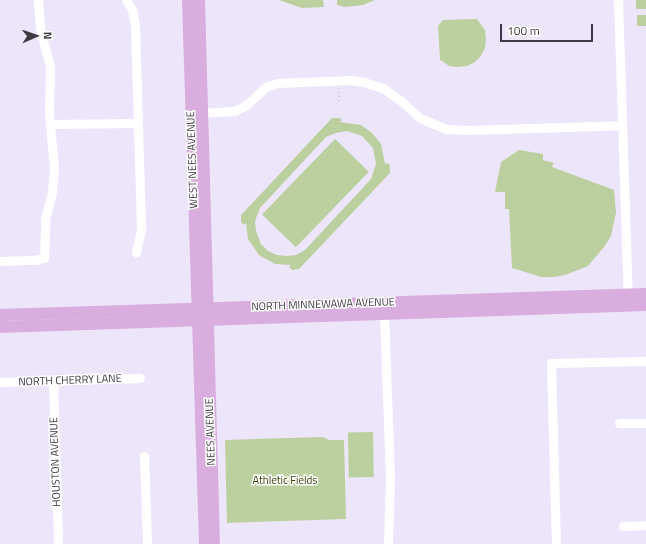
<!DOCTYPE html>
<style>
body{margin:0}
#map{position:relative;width:646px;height:544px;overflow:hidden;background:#ede6fa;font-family:"Titillium Web",sans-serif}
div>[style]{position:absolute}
.green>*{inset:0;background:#bccf9e;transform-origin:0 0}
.path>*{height:1px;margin-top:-0.5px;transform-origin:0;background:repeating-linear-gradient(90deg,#b4aebe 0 1px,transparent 0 4px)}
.minor>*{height:9px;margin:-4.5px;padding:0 4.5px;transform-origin:4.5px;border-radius:4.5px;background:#fff}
.major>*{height:12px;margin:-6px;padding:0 6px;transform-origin:6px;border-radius:6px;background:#d9adde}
span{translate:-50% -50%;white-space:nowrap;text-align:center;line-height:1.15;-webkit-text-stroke:3px #fff;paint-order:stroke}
.street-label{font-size:11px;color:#3d3a42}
.park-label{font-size:11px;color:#304200}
.north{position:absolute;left:16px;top:16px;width:40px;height:40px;-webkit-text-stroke:3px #fff;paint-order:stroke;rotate:88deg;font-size:11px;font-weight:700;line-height:16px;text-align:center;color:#3d3a42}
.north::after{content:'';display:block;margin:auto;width:14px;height:18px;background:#3d3a42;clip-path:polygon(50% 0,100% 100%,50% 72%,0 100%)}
.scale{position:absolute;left:500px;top:24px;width:93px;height:18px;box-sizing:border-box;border:2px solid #3d3a42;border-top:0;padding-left:5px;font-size:12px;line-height:14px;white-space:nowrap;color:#3d3a42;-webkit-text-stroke:3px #fff;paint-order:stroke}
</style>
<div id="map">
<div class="green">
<div style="clip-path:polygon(279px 0,323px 0,324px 7px,302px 8px)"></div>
<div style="clip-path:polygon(337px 0,375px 0,363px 5px,345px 7px,337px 5px)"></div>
<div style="left:636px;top:0;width:10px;height:9px"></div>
<div style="left:646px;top:15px;width:11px;height:9px;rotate:90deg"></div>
<div style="clip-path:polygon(477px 19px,485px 30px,486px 39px,485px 48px,481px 56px,475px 62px,467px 66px,458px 67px,449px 66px,442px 61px,440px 60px,438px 26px,443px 20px)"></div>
<div style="clip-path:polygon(evenodd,332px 118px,339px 118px,342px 120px,340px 122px,361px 125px,372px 133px,381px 144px,385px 164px,387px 163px,390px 165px,390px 173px,299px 269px,292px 270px,289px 267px,291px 265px,275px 264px,259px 255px,248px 239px,246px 223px,244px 225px,241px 222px,241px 215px,332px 118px,347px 131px,362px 136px,373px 148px,376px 164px,371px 179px,305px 250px,296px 255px,287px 256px,277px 255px,268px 251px,261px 244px,256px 231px,255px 221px,260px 208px,326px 137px,336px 133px,347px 131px)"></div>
<div style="left:335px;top:139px;width:47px;height:105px;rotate:44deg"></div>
<div style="clip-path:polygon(519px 150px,543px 154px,543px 160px,554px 163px,552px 167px,614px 190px,616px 212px,611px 236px,604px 247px,588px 266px,565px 275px,554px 277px,541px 277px,512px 268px,509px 209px,505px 209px,505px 192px,495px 192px,501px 162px)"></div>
<div style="left:373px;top:432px;width:45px;height:25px;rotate:89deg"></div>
<div style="clip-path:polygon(323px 437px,329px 440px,344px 440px,346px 519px,227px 523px,225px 440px)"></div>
</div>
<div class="path">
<div style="left:339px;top:88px;width:13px;rotate:90deg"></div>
</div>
<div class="minor">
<div style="left:126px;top:0;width:12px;rotate:59deg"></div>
<div style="left:132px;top:10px;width:15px;rotate:79deg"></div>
<div style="left:135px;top:25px;width:205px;rotate:88.3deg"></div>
<div style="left:141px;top:230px;width:23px;rotate:103deg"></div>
<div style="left:618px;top:0;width:301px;rotate:88.1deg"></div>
<div style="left:198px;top:110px;width:6px;rotate:31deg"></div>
<div style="left:203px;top:113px;width:32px;rotate:-4deg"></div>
<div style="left:235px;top:111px;width:13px;rotate:-29deg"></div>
<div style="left:246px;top:105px;width:27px;rotate:-42deg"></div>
<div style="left:266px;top:87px;width:12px;rotate:-20deg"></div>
<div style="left:277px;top:83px;width:74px;rotate:-2.3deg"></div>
<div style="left:351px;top:80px;width:13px;rotate:9deg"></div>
<div style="left:364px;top:82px;width:20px;rotate:18deg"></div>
<div style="left:383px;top:88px;width:22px;rotate:36deg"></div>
<div style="left:401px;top:101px;width:25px;rotate:42deg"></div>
<div style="left:420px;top:118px;width:28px;rotate:23deg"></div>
<div style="left:446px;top:129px;width:21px;rotate:3deg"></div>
<div style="left:467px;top:130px;width:155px;rotate:-1.8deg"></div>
<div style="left:50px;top:124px;width:88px;rotate:-0.7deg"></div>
<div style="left:0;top:261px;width:35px;rotate:-2deg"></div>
<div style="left:35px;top:260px;width:9px;rotate:-13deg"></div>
<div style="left:44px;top:258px;width:38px;rotate:-88deg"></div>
<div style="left:45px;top:220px;width:30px;rotate:-76deg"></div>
<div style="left:52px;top:191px;width:23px;rotate:-85deg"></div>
<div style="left:54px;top:168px;width:55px;rotate:-95.2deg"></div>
<div style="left:49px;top:113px;width:46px;rotate:-88.8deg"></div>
<div style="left:50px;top:67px;width:40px;rotate:-104.4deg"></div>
<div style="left:40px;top:28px;width:28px;rotate:-94deg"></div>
<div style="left:384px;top:314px;width:165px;rotate:87.9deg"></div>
<div style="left:390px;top:479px;width:65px;rotate:91.8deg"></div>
<div style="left:53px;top:381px;width:163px;rotate:88.2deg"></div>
<div style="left:0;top:382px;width:140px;rotate:-1.6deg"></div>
<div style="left:619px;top:423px;width:27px"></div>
<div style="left:144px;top:456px;width:88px;rotate:88deg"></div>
<div style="left:623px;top:526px;width:23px;rotate:-2deg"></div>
<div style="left:556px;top:544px;width:181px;rotate:-91.6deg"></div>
<div style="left:551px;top:363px;width:95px;rotate:-1.2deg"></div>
</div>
<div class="major">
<div style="left:188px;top:0;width:544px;rotate:88.21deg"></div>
<div style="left:199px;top:0;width:544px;rotate:88.42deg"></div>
<div style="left:0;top:315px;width:646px;rotate:-1.86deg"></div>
<div style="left:0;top:327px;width:646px;rotate:-1.95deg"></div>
</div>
<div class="street-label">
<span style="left:192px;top:160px;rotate:-92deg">WEST NEES AVENUE</span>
<span style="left:323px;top:304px;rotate:-2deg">NORTH MINNEWAWA AVENUE</span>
<span style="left:70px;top:380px;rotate:-2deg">NORTH CHERRY LANE</span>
<span style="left:210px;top:432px;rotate:-92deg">NEES AVENUE</span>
<span style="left:55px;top:462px;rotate:-92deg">HOUSTON AVENUE</span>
</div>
<div class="park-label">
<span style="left:285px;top:480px">Athletic Fields</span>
</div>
<div class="north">N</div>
<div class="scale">100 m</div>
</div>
